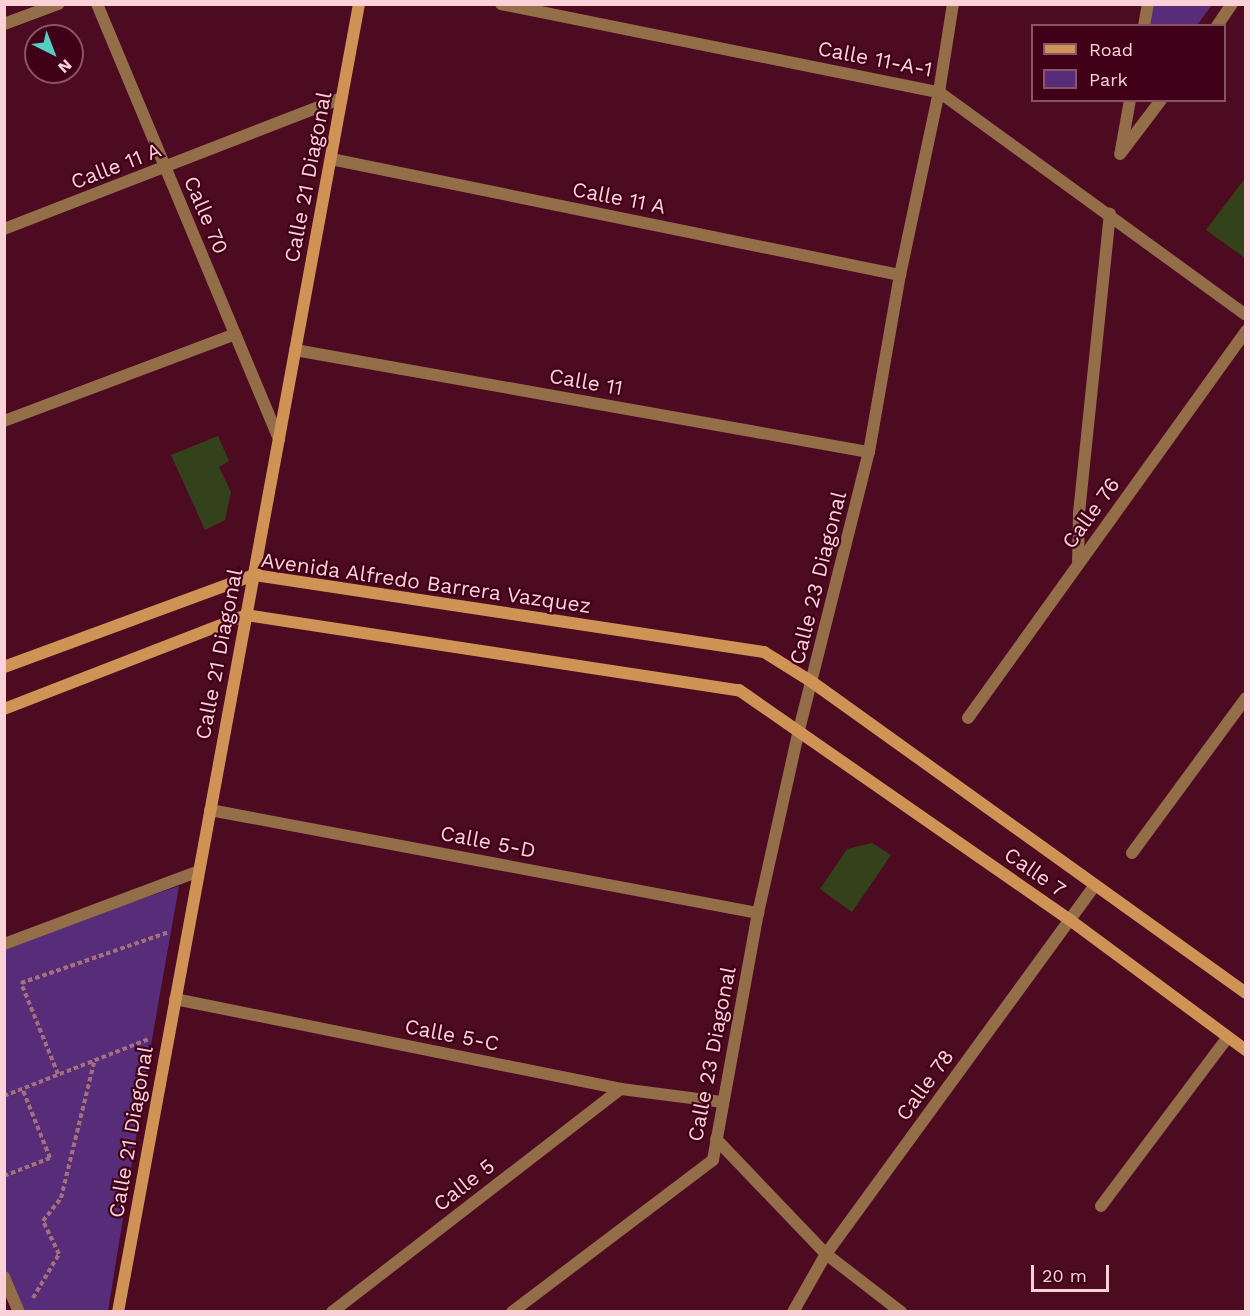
<!DOCTYPE html>
<style>
body{margin:0}
#map{position:relative;width:1250px;height:1316px;overflow:hidden;background:#4c0b21;font-family:"Work Sans",sans-serif}
div>[style]{position:absolute}
.green>*{inset:0;background:#572d79}
.building>*{inset:0;background:#33421b}
.path>*{height:4px;margin-top:-2px;transform-origin:0;background:repeating-linear-gradient(90deg,#a5707e 0 4.5px,transparent 0 7.5px)}
.street>*{height:12px;margin:-6px;padding:0 6px;transform-origin:6px;border-radius:6px;background:#936e48}
.secondary>*{height:12px;margin:-6px;padding:0 6px;transform-origin:6px;border-radius:6px;background:#cf9455}
span{translate:-50% -50%;white-space:nowrap;text-align:center;line-height:1.15;-webkit-text-stroke:4.5px #400018;paint-order:stroke}
.street-label{font-size:21px;color:#fbd1d8}
.frame{position:absolute;inset:0;border:6px solid #fbd1d8;pointer-events:none}
.legend{position:absolute;left:1031px;top:24px;width:195px;height:78px;box-sizing:border-box;background:#400018;border:2px solid #8b5465;margin:0;padding:8px 10px;list-style:none;font-size:18px;color:#fbd1d8}
.legend li{display:flex;align-items:center;gap:12px;height:30px}
.legend b{width:30px;border:2px solid #8b5465}
.north{position:absolute;left:24px;top:24px;width:60px;height:60px;box-sizing:border-box;background:#400018;border:2px solid #8b5465;border-radius:50%;rotate:138deg;font-size:16px;font-weight:700;line-height:24px;text-align:center;color:#fbd1d8}
.north::after{content:'';display:block;margin:auto;width:21px;height:27px;background:#57cec2;clip-path:polygon(50% 0,100% 100%,50% 72%,0 100%)}
.scale{position:absolute;left:1031px;top:1265px;width:78px;height:27px;box-sizing:border-box;border:3px solid #fbd1d8;border-top:0;padding-left:8px;font-size:18px;line-height:21px;white-space:nowrap;color:#fbd1d8;-webkit-text-stroke:4px #400018;paint-order:stroke}
</style>
<div id="map">
<div class="green">
<div style="clip-path:polygon(1151px 5px,1212px 5px,1197px 25px,1147px 26px)"></div>
<div style="clip-path:polygon(179px 886px,152px 1039px,108px 1311px,19px 1311px,5px 1277px,4px 946px)"></div>
</div>
<div class="building">
<div style="clip-path:polygon(1246px 177px,1246px 259px,1206px 230px)"></div>
<div style="clip-path:polygon(218px 436px,229px 461px,219px 467px,231px 492px,225px 520px,205px 530px,171px 455px)"></div>
<div style="clip-path:polygon(872px 843px,891px 855px,852px 912px,820px 889px,847px 849px)"></div>
</div>
<div class="path">
<div style="left:58px;top:1074px;width:98px;rotate:-112.1deg"></div>
<div style="left:21px;top:983px;width:157px;rotate:-19deg"></div>
<div style="left:4px;top:1096px;width:156px;rotate:-21.5deg"></div>
<div style="left:4px;top:1176px;width:49px;rotate:-21.4deg"></div>
<div style="left:50px;top:1158px;width:75px;rotate:-111.8deg"></div>
<div style="left:33px;top:1298px;width:51px;rotate:-59.4deg"></div>
<div style="left:59px;top:1254px;width:37px;rotate:-116deg"></div>
<div style="left:43px;top:1221px;width:29px;rotate:-52deg"></div>
<div style="left:61px;top:1198px;width:143px;rotate:-76.3deg"></div>
</div>
<div class="street">
<div style="left:97px;top:4px;width:472px;rotate:67.3deg"></div>
<div style="left:501px;top:4px;width:447px;rotate:11.4deg"></div>
<div style="left:939px;top:92px;width:379px;rotate:36deg"></div>
<div style="left:4px;top:24px;width:58px;rotate:-20.3deg"></div>
<div style="left:1144px;top:26px;width:22px;rotate:-80deg"></div>
<div style="left:1217px;top:26px;width:27px;rotate:-56deg"></div>
<div style="left:1121px;top:150px;width:51px;rotate:-79.8deg"></div>
<div style="left:1120px;top:154px;width:68px;rotate:-52.8deg"></div>
<div style="left:331px;top:159px;width:581px;rotate:11.52deg"></div>
<div style="left:4px;top:229px;width:362px;rotate:-21.2deg"></div>
<div style="left:295px;top:350px;width:583px;rotate:10.08deg"></div>
<div style="left:4px;top:421px;width:247px;rotate:-20.6deg"></div>
<div style="left:1078px;top:565px;width:52px;rotate:-88.9deg"></div>
<div style="left:1079px;top:513px;width:301px;rotate:-84.1deg"></div>
<div style="left:968px;top:718px;width:477px;rotate:-54.3deg"></div>
<div style="left:210px;top:810px;width:558px;rotate:10.64deg"></div>
<div style="left:1132px;top:853px;width:192px;rotate:-53.7deg"></div>
<div style="left:4px;top:944px;width:208px;rotate:-20.5deg"></div>
<div style="left:175px;top:999px;width:455px;rotate:11.4deg"></div>
<div style="left:621px;top:1089px;width:103px;rotate:7.3deg"></div>
<div style="left:716px;top:1139px;width:159px;rotate:46.3deg"></div>
<div style="left:826px;top:1254px;width:95px;rotate:37.7deg"></div>
<div style="left:1101px;top:1206px;width:211px;rotate:-53.1deg"></div>
<div style="left:4px;top:1277px;width:38px;rotate:67deg"></div>
<div style="left:332px;top:1312px;width:365px;rotate:-37.7deg"></div>
<div style="left:512px;top:1312px;width:252px;rotate:-37.1deg"></div>
<div style="left:713px;top:1160px;width:251px;rotate:-79.7deg"></div>
<div style="left:758px;top:913px;width:188px;rotate:-77.4deg"></div>
<div style="left:799px;top:730px;width:287px;rotate:-75.9deg"></div>
<div style="left:869px;top:452px;width:180px;rotate:-80.1deg"></div>
<div style="left:900px;top:275px;width:187px;rotate:-78deg"></div>
<div style="left:939px;top:92px;width:89px;rotate:-81deg"></div>
<div style="left:793px;top:1312px;width:67px;rotate:-60.4deg"></div>
<div style="left:826px;top:1254px;width:455px;rotate:-53.9deg"></div>
</div>
<div class="secondary">
<div style="left:4px;top:667px;width:266px;rotate:-20.2deg"></div>
<div style="left:254px;top:575px;width:516px;rotate:8.59deg"></div>
<div style="left:764px;top:652px;width:57px;rotate:32deg"></div>
<div style="left:812px;top:682px;width:534px;rotate:35.62deg"></div>
<div style="left:4px;top:709px;width:260px;rotate:-21.2deg"></div>
<div style="left:246px;top:615px;width:499px;rotate:8.7deg"></div>
<div style="left:739px;top:690px;width:403px;rotate:34.8deg"></div>
<div style="left:1070px;top:920px;width:219px;rotate:36.5deg"></div>
<div style="left:118px;top:1312px;width:1330px;rotate:-79.56deg"></div>
</div>
<div class="street-label">
<span style="left:875px;top:59px;rotate:11deg">Calle 11-A-1</span>
<span style="left:116px;top:166px;rotate:-21deg">Calle 11 A</span>
<span style="left:308px;top:177px;rotate:-79deg">Calle 21 Diagonal</span>
<span style="left:619px;top:198px;rotate:11deg">Calle 11 A</span>
<span style="left:206px;top:215px;rotate:67deg">Calle 70</span>
<span style="left:586px;top:382px;rotate:10deg">Calle 11</span>
<span style="left:1091px;top:513px;rotate:-54deg">Calle 76</span>
<span style="left:818px;top:578px;rotate:-76deg">Calle 23 Diagonal</span>
<span style="left:426px;top:583px;rotate:8deg">Avenida Alfredo Barrera Vazquez</span>
<span style="left:219px;top:654px;rotate:-79deg">Calle 21 Diagonal</span>
<span style="left:488px;top:842px;rotate:11deg">Calle 5-D</span>
<span style="left:1035px;top:872px;rotate:35deg">Calle 7</span>
<span style="left:452px;top:1035px;rotate:11deg">Calle 5-C</span>
<span style="left:712px;top:1054px;rotate:-79deg">Calle 23 Diagonal</span>
<span style="left:925px;top:1085px;rotate:-54deg">Calle 78</span>
<span style="left:131px;top:1132px;rotate:-80deg">Calle 21 Diagonal</span>
<span style="left:464px;top:1185px;rotate:-38deg">Calle 5</span>
</div>
<div class="frame"></div>
<ul class="legend">
<li><b style="height:8px;background:#cf9455"></b>Road</li>
<li><b style="height:16px;background:#572d79"></b>Park</li>
</ul>
<div class="north">N</div>
<div class="scale">20 m</div>
</div>
